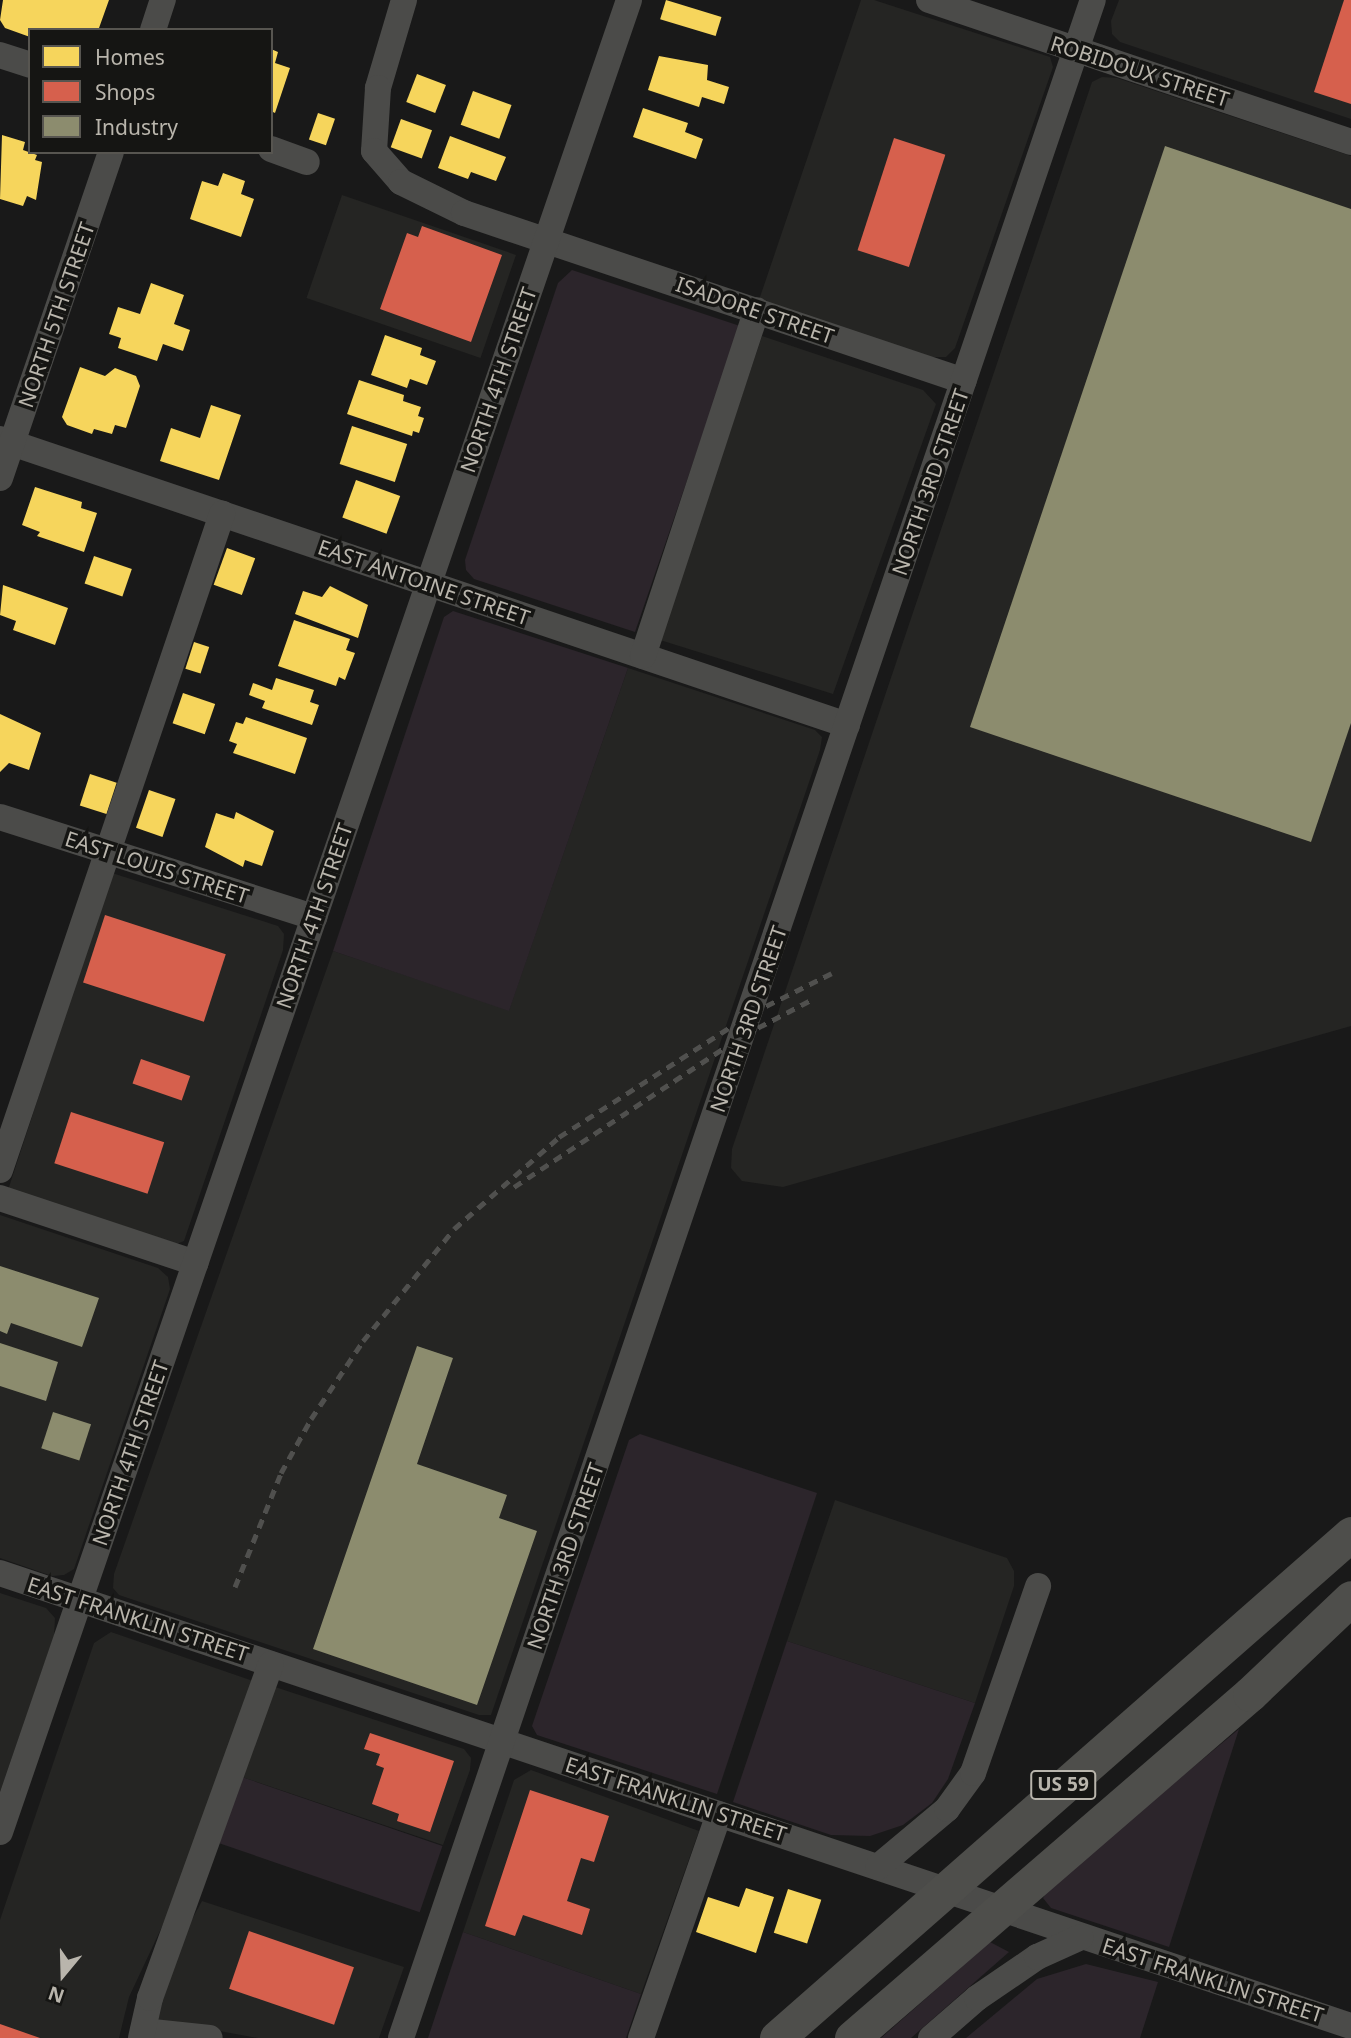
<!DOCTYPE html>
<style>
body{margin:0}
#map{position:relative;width:1351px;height:2038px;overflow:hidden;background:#191919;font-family:"Noto Sans",sans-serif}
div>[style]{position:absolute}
.built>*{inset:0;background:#252523;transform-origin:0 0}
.green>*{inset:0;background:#2c252b;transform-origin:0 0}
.homes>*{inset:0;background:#f6d55c;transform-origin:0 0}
.shops>*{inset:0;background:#d6604d;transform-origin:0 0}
.industry>*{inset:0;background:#8c8c6e;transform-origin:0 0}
.minor>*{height:26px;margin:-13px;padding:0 13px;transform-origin:13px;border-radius:13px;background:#4b4b49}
.major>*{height:35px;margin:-17.5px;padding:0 17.5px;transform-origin:17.5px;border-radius:17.5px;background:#4e4e4b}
.rail>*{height:5px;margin-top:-2.5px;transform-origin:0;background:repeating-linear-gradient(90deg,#50504e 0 9px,transparent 0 16px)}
span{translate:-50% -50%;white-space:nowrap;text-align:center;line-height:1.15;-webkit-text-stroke:7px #151513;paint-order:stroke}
.shield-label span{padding:2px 5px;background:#151513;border:2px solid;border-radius:5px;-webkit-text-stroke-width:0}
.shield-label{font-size:19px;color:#b9b5ac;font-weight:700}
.street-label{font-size:21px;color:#b9b5ac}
.legend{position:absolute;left:28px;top:28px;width:245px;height:126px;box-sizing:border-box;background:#151513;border:2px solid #575550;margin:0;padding:9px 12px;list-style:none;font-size:21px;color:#b9b5ac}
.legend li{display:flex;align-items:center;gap:14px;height:35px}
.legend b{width:35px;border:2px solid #575550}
.north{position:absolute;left:28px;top:1940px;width:70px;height:70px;-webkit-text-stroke:5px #151513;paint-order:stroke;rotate:199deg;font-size:19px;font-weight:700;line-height:28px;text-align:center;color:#b9b5ac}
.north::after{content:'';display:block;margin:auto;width:24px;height:32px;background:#b9b5ac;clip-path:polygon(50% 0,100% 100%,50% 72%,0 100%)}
</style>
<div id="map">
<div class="built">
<div style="clip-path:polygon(861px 0,874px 0,1050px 57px,1053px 67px,955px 348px,946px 357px,929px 357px,759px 300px)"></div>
<div style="clip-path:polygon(1119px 0,1351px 0,1351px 119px,1120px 42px,1112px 34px,1111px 21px)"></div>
<div style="clip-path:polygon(1102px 77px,1117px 78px,1351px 156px,1351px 1026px,783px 1187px,742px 1181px,731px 1168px,732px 1149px,1092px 82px)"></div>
<div style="left:342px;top:195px;width:184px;height:109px;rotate:19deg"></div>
<div style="clip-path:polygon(762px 336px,923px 390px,936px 404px,833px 694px,660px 640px)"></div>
<div style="clip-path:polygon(628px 668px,815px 730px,822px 737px,820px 750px,491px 1715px,479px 1715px,119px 1595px,113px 1588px,114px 1574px,333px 951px,509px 1010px)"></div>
<div style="clip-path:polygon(112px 873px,278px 926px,284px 934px,283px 950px,184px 1241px,172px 1246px,8px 1190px)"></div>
<div style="clip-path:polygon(0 1215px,158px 1268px,168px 1277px,170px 1289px,74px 1569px,64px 1575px,52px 1576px,0 1558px)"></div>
<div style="clip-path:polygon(835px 1500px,1007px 1558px,1014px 1571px,1014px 1586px,975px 1703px,787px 1641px)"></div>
<div style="clip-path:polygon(0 1593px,46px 1608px,55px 1618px,54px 1636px,0 1792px)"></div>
<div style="clip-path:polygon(111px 1632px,256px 1682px,190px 1867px,129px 1997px,119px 2038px,0 2038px,0 1920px,94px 1643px)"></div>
<div style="clip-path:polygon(272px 1686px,464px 1749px,471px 1758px,470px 1770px,443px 1845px,242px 1777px)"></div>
<div style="clip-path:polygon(531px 1770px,699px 1831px,641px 1994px,463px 1932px,514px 1780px)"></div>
<div style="clip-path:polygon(202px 1901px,404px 1967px,379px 2038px,258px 2038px,153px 2019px,168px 1963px)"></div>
</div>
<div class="green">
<div style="clip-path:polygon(572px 270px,740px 326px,635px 632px,474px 579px,466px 570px,465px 560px,558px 283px)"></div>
<div style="clip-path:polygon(453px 611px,628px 668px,509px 1011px,333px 951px,444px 617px)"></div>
<div style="clip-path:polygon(640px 1434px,817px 1493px,717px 1794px,537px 1735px,532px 1726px,629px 1440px)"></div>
<div style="clip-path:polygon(787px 1641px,975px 1703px,948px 1779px,932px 1803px,903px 1825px,870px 1836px,831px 1835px,733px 1802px)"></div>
<div style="clip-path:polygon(1239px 1729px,1169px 1947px,1051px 1908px,1043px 1898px,1051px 1885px)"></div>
<div style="left:242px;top:1777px;width:212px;height:70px;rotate:19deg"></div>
<div style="clip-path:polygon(463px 1932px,641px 1994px,626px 2038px,428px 2038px)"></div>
<div style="clip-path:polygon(990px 1942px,1009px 1952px,911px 2038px,881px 2038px)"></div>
<div style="clip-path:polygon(1086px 1964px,1158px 1982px,1140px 2038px,966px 2038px,1037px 1979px)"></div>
</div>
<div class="homes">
<div style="clip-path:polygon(3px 0,109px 0,99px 28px,30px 30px,30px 37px,5px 28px,0 20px)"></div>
<div style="left:666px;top:0;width:58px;height:20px;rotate:17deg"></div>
<div style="clip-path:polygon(271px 49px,278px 52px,275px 63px,290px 68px,275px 113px,271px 111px)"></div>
<div style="clip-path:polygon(659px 56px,708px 65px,707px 80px,729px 87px,724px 104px,702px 97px,699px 107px,648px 90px)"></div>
<div style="left:417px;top:74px;width:31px;height:30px;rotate:21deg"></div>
<div style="left:473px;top:91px;width:41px;height:36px;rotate:20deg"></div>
<div style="clip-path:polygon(643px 108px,688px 123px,685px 132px,703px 139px,696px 159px,633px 137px)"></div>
<div style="left:318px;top:113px;width:18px;height:28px;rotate:19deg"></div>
<div style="left:401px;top:119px;width:33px;height:30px;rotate:20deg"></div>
<div style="clip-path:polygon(2px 135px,25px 142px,23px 150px,37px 155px,35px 160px,42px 162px,36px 200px,27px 196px,23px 206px,0 199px)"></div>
<div style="clip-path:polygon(450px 136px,506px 157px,496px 181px,471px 172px,468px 179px,438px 168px)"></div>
<div style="clip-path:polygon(223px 173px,245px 181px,241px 194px,254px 199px,241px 237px,190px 219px,202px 181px,218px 186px)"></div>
<div style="clip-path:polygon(151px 283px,184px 295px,174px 324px,190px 330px,183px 351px,163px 344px,157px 361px,118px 348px,121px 338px,109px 334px,118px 307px,140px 314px)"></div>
<div style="clip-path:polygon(385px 335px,422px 348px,420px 355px,436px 361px,427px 385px,410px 379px,407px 388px,371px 375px)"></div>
<div style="clip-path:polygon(80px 367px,105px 376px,115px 368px,136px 376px,140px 386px,126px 428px,115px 425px,112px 434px,94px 429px,92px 434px,67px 425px,62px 417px)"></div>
<div style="clip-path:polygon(359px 380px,404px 395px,403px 401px,421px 407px,418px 416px,424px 418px,419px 433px,413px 431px,412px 436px,347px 414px)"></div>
<div style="clip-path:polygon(211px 405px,241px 415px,219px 480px,160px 461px,171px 428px,200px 438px)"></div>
<div style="left:352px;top:426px;width:58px;height:40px;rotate:18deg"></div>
<div style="left:356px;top:480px;width:47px;height:40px;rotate:20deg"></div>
<div style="clip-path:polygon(35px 487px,82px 502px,81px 508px,97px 513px,84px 552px,37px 536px,40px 532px,22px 525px)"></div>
<div style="left:227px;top:548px;width:30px;height:39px;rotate:20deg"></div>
<div style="left:94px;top:556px;width:40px;height:29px;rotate:19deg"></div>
<div style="clip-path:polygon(3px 585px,68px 608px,55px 645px,13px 630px,16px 621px,0 615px)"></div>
<div style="clip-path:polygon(330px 586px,368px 605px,358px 638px,295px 614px,303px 591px,322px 597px)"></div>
<div style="clip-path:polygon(294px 620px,350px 639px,346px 650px,355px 653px,345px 680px,339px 677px,336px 686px,278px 666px)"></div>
<div style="left:194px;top:642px;width:16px;height:28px;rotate:18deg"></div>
<div style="clip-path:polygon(276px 678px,314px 690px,310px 702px,319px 705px,312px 725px,262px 708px,265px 701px,249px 695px,253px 683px,272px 690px)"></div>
<div style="left:183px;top:693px;width:34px;height:32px;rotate:19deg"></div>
<div style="clip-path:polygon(0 714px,41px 733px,29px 770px,9px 763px,0 772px)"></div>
<div style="clip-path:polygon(246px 717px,307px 738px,295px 774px,233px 753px,237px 744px,229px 741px,236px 722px,243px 724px)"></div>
<div style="left:90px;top:774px;width:28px;height:33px;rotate:18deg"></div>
<div style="left:149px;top:790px;width:28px;height:40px;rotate:19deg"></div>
<div style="clip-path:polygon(236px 812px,274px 831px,262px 866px,245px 860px,243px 867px,205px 847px,216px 813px,234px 819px)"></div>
<div style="clip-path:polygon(746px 1888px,774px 1897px,756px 1953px,696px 1932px,708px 1897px,739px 1907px)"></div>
<div style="left:788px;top:1889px;width:35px;height:46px;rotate:18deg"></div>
</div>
<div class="shops">
<div style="clip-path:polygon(1344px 0,1351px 0,1351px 104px,1314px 92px)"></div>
<div style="left:894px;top:138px;width:54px;height:118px;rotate:18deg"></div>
<div style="clip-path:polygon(422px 226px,502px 255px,471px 342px,380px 309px,407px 233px,418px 237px)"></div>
<div style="left:105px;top:915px;width:127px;height:71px;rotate:18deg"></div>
<div style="left:141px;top:1059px;width:52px;height:26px;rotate:19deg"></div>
<div style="left:71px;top:1112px;width:98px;height:54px;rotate:18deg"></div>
<div style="clip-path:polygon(370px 1733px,454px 1761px,430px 1832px,397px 1821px,399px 1814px,372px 1804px,384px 1768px,376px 1765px,380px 1754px,364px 1749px)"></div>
<div style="clip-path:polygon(530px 1790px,609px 1816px,594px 1862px,581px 1858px,567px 1901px,590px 1909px,582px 1935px,523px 1915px,515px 1936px,485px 1926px)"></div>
<div style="left:249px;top:1931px;width:111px;height:61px;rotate:19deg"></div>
<div style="clip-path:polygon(0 2024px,40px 2038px,0 2038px)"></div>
</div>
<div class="industry">
<div style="clip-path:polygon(1165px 146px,1351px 209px,1351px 723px,1311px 842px,970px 727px)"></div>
<div style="clip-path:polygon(0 1266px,99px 1298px,82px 1347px,11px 1323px,7px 1334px,0 1331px)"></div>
<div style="clip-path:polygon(0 1343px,58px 1362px,46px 1401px,0 1386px)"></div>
<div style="clip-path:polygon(417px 1346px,453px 1358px,417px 1464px,507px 1495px,499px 1518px,537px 1531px,477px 1705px,313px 1649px)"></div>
<div style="left:53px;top:1412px;width:40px;height:38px;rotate:18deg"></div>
</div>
<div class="minor">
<div style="left:404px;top:0;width:92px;rotate:106.5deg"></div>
<div style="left:378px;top:88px;width:63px;rotate:93.6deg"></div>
<div style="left:374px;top:151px;width:41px;rotate:48.9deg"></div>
<div style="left:401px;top:182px;width:70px;rotate:26.2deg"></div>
<div style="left:464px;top:213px;width:527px;rotate:18.57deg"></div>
<div style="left:929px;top:0;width:445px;rotate:18.6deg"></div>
<div style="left:153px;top:30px;width:32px;rotate:-72deg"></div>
<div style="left:0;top:55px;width:32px;rotate:18deg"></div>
<div style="left:271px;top:149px;width:38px;rotate:20deg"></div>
<div style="left:0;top:439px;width:894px;rotate:18.66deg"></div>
<div style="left:0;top:478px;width:344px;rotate:-71.2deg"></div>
<div style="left:643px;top:656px;width:364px;rotate:-71.8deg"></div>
<div style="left:0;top:817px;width:330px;rotate:17.7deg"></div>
<div style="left:0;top:1170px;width:693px;rotate:-71.3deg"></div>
<div style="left:0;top:1198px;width:206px;rotate:18.4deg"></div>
<div style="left:0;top:1573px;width:1425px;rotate:18.54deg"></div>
<div style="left:0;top:1832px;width:1937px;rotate:-71.05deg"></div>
<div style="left:878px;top:1867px;width:90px;rotate:-40deg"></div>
<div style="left:947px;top:1809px;width:44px;rotate:-54.2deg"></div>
<div style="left:973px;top:1773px;width:198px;rotate:-70.8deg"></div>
<div style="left:143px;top:2031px;width:67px;rotate:6deg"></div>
<div style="left:141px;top:2038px;width:41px;rotate:-77.3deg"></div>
<div style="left:150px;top:1998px;width:355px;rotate:-70.1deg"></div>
<div style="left:401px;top:2038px;width:2152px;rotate:-71.25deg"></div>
<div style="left:641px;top:2038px;width:237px;rotate:-70.8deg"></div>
<div style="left:931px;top:2038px;width:61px;rotate:-41deg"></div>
<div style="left:977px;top:1998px;width:73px;rotate:-34.3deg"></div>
<div style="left:1037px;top:1957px;width:48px;rotate:-24.4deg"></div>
</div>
<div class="major">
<div style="left:777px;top:2038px;width:764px;rotate:-41.28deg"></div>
<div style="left:852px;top:2038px;width:526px;rotate:-40.84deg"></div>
<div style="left:1250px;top:1694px;width:139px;rotate:-43.5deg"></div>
</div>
<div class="rail">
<div style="left:514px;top:1187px;width:276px;rotate:-33.5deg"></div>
<div style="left:744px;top:1035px;width:76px;rotate:-27.6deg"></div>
<div style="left:235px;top:1587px;width:123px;rotate:-68deg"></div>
<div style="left:281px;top:1473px;width:62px;rotate:-60.9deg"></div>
<div style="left:311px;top:1419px;width:94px;rotate:-56.3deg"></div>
<div style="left:363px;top:1341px;width:144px;rotate:-50.9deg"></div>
<div style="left:454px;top:1229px;width:140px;rotate:-41.2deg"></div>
<div style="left:559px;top:1137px;width:229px;rotate:-32.7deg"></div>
<div style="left:752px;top:1013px;width:89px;rotate:-26.6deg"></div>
</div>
<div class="shield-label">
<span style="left:1063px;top:1785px">US 59</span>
</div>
<div class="street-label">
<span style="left:1140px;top:71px;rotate:18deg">ROBIDOUX STREET</span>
<span style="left:755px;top:310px;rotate:19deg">ISADORE STREET</span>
<span style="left:56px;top:315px;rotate:-71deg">NORTH 5TH STREET</span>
<span style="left:498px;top:380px;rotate:-71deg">NORTH 4TH STREET</span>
<span style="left:930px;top:482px;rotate:-71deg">NORTH 3RD STREET</span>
<span style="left:424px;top:582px;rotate:19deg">EAST ANTOINE STREET</span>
<span style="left:157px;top:867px;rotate:18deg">EAST LOUIS STREET</span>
<span style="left:314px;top:916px;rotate:-71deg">NORTH 4TH STREET</span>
<span style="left:748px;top:1019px;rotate:-71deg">NORTH 3RD STREET</span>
<span style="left:130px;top:1453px;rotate:-71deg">NORTH 4TH STREET</span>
<span style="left:565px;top:1556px;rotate:-71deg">NORTH 3RD STREET</span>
<span style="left:138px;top:1619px;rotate:18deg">EAST FRANKLIN STREET</span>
<span style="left:676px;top:1799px;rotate:18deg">EAST FRANKLIN STREET</span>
<span style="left:1213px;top:1980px;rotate:18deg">EAST FRANKLIN STREET</span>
</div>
<ul class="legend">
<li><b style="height:19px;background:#f6d55c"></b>Homes</li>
<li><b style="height:19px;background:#d6604d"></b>Shops</li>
<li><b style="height:19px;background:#8c8c6e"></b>Industry</li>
</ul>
<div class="north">N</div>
</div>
